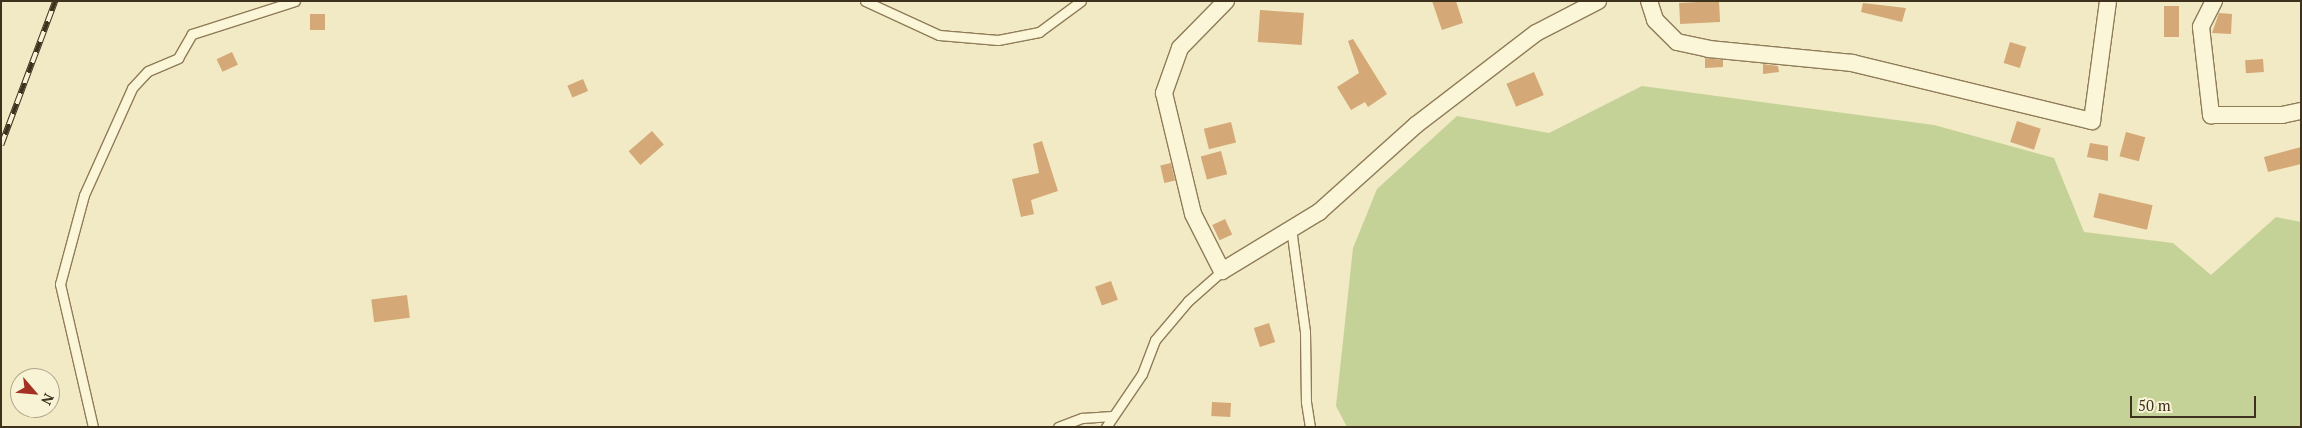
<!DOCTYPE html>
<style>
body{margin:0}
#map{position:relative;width:2302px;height:428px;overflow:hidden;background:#f2eac4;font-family:"PT Serif",serif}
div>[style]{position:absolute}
.green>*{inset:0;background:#c4d297}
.building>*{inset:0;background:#d4a977;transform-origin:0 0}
.roads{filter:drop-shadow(1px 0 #8f7c58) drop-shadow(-1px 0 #8f7c58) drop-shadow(0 1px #8f7c58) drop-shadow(0 -1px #8f7c58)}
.lane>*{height:9px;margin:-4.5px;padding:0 4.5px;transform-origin:4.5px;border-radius:4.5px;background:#fcf6d9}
.street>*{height:16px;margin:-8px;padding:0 8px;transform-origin:8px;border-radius:8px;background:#fcf6d9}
.rail>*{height:5.5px;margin-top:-2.75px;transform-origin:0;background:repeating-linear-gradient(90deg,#f9f3d5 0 11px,#3e311e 0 22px);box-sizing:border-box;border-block:1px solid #3e311e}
span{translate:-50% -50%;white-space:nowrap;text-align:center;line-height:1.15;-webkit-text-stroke:4px #f9f3d5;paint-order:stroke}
.frame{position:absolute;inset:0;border:2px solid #3e311e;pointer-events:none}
.north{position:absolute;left:10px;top:368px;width:50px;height:50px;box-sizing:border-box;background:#f9f3d5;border:1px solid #aea58c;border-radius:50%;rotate:117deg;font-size:14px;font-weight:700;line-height:20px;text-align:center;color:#3e311e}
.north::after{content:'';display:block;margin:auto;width:18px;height:22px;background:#a43123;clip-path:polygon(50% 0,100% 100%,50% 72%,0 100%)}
.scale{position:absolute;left:2130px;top:396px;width:126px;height:22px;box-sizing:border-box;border:2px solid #3e311e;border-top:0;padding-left:6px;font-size:15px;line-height:18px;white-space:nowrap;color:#3e311e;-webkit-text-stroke:4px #f9f3d5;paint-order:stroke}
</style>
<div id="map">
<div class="green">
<div style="clip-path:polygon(1642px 86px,1934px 125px,2054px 158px,2084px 232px,2173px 243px,2211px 275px,2276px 217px,2301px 222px,2301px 427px,1347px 427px,1336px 406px,1353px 248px,1377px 189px,1457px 116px,1549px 133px)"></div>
</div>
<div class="building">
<div style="clip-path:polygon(1432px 1px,1456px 1px,1463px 23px,1442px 30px)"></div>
<div style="left:1719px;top:1px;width:21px;height:40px;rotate:87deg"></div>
<div style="clip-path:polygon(1863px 3px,1906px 8px,1902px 22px,1861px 12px)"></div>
<div style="left:2164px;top:6px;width:15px;height:31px"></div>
<div style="left:1260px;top:10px;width:44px;height:32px;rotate:4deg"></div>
<div style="clip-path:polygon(2219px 13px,2232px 14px,2231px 34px,2212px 33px)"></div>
<div style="left:310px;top:14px;width:15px;height:16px"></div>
<div style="clip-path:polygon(1353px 39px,1387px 94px,1368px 107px,1365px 102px,1351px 110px,1337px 87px,1359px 73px,1348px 41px)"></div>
<div style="left:2010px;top:42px;width:17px;height:22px;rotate:17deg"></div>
<div style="left:232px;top:52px;width:14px;height:17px;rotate:65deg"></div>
<div style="clip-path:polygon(1705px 58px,1723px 60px,1723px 67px,1705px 68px)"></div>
<div style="left:2263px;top:59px;width:13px;height:18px;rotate:86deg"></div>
<div style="clip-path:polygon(1763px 64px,1778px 66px,1779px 72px,1763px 74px)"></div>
<div style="left:1534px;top:72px;width:25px;height:30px;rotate:67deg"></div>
<div style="left:583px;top:79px;width:13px;height:17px;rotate:67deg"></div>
<div style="left:2017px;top:121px;width:25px;height:22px;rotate:18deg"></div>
<div style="left:1231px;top:122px;width:21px;height:28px;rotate:76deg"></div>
<div style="left:652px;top:131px;width:18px;height:31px;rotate:49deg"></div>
<div style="left:2126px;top:132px;width:20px;height:25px;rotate:15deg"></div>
<div style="clip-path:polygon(1042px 141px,1058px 191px,1031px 200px,1034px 214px,1021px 217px,1012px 179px,1039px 173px,1033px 144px)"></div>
<div style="clip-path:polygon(2090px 143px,2108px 146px,2108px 161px,2087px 157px)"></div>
<div style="clip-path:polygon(2301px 147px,2301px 164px,2268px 172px,2264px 157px)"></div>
<div style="left:1221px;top:151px;width:24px;height:21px;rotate:75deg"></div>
<div style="left:1171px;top:163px;width:18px;height:11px;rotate:77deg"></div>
<div style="left:2099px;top:193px;width:55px;height:25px;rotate:13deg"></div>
<div style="left:1225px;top:219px;width:17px;height:14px;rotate:65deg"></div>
<div style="left:1111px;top:281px;width:20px;height:17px;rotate:70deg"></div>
<div style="left:407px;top:295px;width:23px;height:36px;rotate:83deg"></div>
<div style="left:1269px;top:323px;width:20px;height:16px;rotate:72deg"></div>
<div style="left:1212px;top:402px;width:19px;height:14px;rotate:3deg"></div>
</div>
<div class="roads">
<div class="lane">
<div style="left:865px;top:1px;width:81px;rotate:24.7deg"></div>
<div style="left:939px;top:35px;width:59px;rotate:4.8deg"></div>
<div style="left:998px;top:40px;width:42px;rotate:-11deg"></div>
<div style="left:1039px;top:32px;width:52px;rotate:-36.4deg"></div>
<div style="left:1291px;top:228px;width:105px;rotate:82.3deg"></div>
<div style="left:1305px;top:332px;width:70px;rotate:89.2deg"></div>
<div style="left:1306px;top:402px;width:25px;rotate:81deg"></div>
<div style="left:93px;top:427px;width:147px;rotate:-103deg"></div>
<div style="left:60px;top:284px;width:92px;rotate:-74.9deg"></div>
<div style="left:84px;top:195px;width:117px;rotate:-65.8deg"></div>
<div style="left:132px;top:88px;width:23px;rotate:-47deg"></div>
<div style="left:148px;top:71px;width:33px;rotate:-23deg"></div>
<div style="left:178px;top:58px;width:28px;rotate:-60deg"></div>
<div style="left:192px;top:34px;width:108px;rotate:-17.8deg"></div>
<div style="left:1058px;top:427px;width:26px;rotate:-21deg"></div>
<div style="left:1082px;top:418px;width:30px;rotate:-4deg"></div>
<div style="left:1106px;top:427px;width:64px;rotate:-55.8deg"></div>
<div style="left:1142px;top:374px;width:36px;rotate:-69deg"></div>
<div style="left:1155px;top:340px;width:51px;rotate:-49.8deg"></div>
<div style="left:1188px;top:301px;width:45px;rotate:-41.4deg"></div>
</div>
<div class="street">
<div style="left:1226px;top:1px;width:66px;rotate:134.4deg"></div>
<div style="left:1180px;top:48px;width:48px;rotate:109.6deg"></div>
<div style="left:1164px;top:93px;width:124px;rotate:76.5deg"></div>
<div style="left:1193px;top:214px;width:64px;rotate:63deg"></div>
<div style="left:1222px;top:271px;width:114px;rotate:-31.3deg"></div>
<div style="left:1319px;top:212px;width:130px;rotate:-41.9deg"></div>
<div style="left:1416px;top:125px;width:151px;rotate:-37.5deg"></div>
<div style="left:1536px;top:33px;width:70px;rotate:-27.3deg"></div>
<div style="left:1649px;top:1px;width:20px;rotate:72deg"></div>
<div style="left:1655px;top:20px;width:31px;rotate:45deg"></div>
<div style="left:1677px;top:42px;width:33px;rotate:12deg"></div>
<div style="left:1709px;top:49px;width:144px;rotate:5.6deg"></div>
<div style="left:1852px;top:63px;width:247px;rotate:13.6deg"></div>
<div style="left:2092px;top:121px;width:121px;rotate:-82.4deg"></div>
<div style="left:2214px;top:1px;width:29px;rotate:117deg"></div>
<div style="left:2201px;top:27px;width:89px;rotate:83.5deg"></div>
<div style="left:2211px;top:115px;width:71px"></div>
<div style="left:2282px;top:115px;width:19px;rotate:-12deg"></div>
</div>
</div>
<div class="rail">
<div style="left:1px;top:145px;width:154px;rotate:-69.4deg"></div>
</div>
<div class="frame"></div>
<div class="north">N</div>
<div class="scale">50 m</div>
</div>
